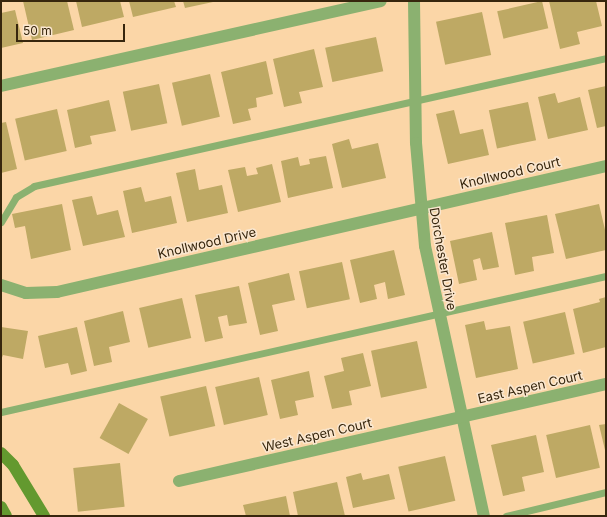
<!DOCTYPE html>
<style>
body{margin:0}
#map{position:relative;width:607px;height:517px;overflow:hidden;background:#fbd6a7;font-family:Inter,sans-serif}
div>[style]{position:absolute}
.building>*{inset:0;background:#bea964;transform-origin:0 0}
.service>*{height:7px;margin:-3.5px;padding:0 3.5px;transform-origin:3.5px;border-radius:3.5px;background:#8bb170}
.minor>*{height:12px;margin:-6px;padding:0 6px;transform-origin:6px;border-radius:6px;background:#8bb170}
.secondary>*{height:12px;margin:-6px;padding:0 6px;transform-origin:6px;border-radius:6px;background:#63992f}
span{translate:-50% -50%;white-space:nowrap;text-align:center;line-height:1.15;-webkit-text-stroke:3px #fae7d0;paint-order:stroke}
.street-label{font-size:13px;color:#37260d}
.frame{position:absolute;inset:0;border:2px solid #37260d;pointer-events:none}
.scale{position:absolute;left:16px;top:24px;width:109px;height:18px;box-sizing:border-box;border:2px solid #37260d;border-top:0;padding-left:5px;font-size:12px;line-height:14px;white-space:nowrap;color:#37260d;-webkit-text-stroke:3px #fae7d0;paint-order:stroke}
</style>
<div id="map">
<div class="building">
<div style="clip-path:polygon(23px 1px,67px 1px,74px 30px,32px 40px)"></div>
<div style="clip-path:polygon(76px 1px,120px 1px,124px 17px,82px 27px)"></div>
<div style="clip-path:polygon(129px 1px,174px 1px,176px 7px,133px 17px)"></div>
<div style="clip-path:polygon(183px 1px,213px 1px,213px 2px,185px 8px)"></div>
<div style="left:542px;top:1px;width:28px;height:46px;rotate:77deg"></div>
<div style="clip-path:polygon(549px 1px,596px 1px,602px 26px,577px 32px,580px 44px,560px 49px)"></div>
<div style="clip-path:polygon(15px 10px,23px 43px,1px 48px,1px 13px)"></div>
<div style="left:482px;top:12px;width:44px;height:47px;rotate:78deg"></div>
<div style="left:376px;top:37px;width:35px;height:52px;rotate:78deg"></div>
<div style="clip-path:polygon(314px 49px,323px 87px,299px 92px,302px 103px,284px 107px,273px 59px)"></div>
<div style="clip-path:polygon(266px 61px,273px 94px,256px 98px,257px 107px,248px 109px,251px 120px,233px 124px,221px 72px)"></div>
<div style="left:210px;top:74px;width:44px;height:39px;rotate:77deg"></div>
<div style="left:159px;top:84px;width:40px;height:37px;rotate:78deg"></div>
<div style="clip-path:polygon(606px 86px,606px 126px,597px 128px,588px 90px)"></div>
<div style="clip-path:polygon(555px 93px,558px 103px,580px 97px,588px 130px,548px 139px,538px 97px)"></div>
<div style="clip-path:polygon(109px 100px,116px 131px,90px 136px,92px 144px,75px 148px,67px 110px)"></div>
<div style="left:528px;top:102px;width:39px;height:40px;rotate:78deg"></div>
<div style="left:57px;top:109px;width:43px;height:43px;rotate:77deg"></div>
<div style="clip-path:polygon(454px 110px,460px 134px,483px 129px,489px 155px,448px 164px,436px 114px)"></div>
<div style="clip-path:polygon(6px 122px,17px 169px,1px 173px,1px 123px)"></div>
<div style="clip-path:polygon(349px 139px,352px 149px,378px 143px,386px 178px,342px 188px,332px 144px)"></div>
<div style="clip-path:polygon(326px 156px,333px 188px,288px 198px,281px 161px,298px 157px,300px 166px,310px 164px,309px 159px)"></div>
<div style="clip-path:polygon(272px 164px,281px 202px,238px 212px,228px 170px,245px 167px,247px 176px,258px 174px,256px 168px)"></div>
<div style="clip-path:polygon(195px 169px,199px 190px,222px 185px,228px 213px,187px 222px,176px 173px)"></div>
<div style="clip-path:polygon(141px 187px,145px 202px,171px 196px,177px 223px,132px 233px,123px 191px)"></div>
<div style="clip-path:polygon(92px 196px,97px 215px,118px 210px,125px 237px,83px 246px,72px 200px)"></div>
<div style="clip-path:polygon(62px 204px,71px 250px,31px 259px,25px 226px,15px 228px,12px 214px)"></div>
<div style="clip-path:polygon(599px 204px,606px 234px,606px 250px,566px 259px,555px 214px)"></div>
<div style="clip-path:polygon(547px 215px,554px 253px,532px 257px,534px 271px,515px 275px,505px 223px)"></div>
<div style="clip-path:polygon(492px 232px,499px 267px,483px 270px,480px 258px,473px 260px,477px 280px,459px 284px,450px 241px)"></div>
<div style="clip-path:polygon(394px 250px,405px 295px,388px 299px,385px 282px,374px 285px,377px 299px,360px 303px,350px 260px)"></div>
<div style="left:342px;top:262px;width:38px;height:44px;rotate:78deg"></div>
<div style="clip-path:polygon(289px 273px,295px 300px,272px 305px,278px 331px,260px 335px,248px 283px)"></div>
<div style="clip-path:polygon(239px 286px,247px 323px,229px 326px,227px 315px,218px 317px,223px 338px,205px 342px,195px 295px)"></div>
<div style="clip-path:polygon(606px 297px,606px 347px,583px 353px,573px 309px,600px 302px,599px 299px)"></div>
<div style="left:182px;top:298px;width:41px;height:44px;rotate:77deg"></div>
<div style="clip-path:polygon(123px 311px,130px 342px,109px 347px,112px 362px,94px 366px,84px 321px)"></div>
<div style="left:565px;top:312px;width:43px;height:43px;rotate:77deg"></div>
<div style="clip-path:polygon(484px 321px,486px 330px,510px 326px,518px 369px,476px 378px,465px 325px)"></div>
<div style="clip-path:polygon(1px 327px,28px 331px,23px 359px,3px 355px,1px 360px)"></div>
<div style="clip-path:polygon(77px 327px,87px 371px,71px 375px,68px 363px,45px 368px,38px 336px)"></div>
<div style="left:417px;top:341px;width:48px;height:47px;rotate:78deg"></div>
<div style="clip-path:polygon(363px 353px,371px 386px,349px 391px,352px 405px,332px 409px,324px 376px,344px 371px,341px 358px)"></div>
<div style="clip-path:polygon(309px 371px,314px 397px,295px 401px,298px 415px,280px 419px,271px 380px)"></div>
<div style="left:259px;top:377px;width:39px;height:45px;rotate:77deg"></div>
<div style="left:206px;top:386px;width:41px;height:47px;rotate:77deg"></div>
<div style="left:119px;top:403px;width:33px;height:40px;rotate:29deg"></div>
<div style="clip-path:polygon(606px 424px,606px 450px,605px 450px,599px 425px)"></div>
<div style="left:590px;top:425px;width:44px;height:45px;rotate:77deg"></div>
<div style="clip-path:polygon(536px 435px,544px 472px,522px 477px,525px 491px,503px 496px,491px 445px)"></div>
<div style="left:445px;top:456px;width:46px;height:48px;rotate:77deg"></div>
<div style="left:120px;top:463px;width:44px;height:47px;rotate:84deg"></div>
<div style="clip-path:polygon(361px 473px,363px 480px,389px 474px,395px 499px,353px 508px,346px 477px)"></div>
<div style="clip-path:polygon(337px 482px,345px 516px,298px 516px,293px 492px)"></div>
<div style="clip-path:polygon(286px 496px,290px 516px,246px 516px,243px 505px)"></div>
</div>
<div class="service">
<div style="left:1px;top:222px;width:29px;rotate:-59deg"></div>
<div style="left:16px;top:197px;width:21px;rotate:-31deg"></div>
<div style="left:34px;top:186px;width:586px;rotate:-12.61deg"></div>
<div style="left:1px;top:412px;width:620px;rotate:-12.67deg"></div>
<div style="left:506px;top:516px;width:103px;rotate:-13.5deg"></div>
</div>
<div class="minor">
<div style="left:414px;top:1px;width:142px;rotate:89.2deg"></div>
<div style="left:416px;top:143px;width:103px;rotate:85deg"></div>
<div style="left:425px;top:246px;width:276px;rotate:77.7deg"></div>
<div style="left:1px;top:86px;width:389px;rotate:-12.6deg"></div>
<div style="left:1px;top:285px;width:26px;rotate:18deg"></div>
<div style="left:26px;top:293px;width:31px;rotate:-2deg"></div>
<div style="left:57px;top:292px;width:563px;rotate:-12.93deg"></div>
<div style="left:179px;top:481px;width:438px;rotate:-12.8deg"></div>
</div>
<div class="secondary">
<div style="left:1px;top:453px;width:17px;rotate:45deg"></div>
<div style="left:13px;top:465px;width:60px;rotate:58.7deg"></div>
<div style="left:1px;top:507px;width:10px;rotate:61deg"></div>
</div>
<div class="street-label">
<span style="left:510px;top:173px;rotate:-13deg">Knollwood Court</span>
<span style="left:207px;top:243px;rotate:-13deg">Knollwood Drive</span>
<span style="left:443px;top:259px;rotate:80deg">Dorchester Drive</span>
<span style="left:530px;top:387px;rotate:-13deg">East Aspen Court</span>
<span style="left:317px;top:435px;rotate:-13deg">West Aspen Court</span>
</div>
<div class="frame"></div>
<div class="scale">50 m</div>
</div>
